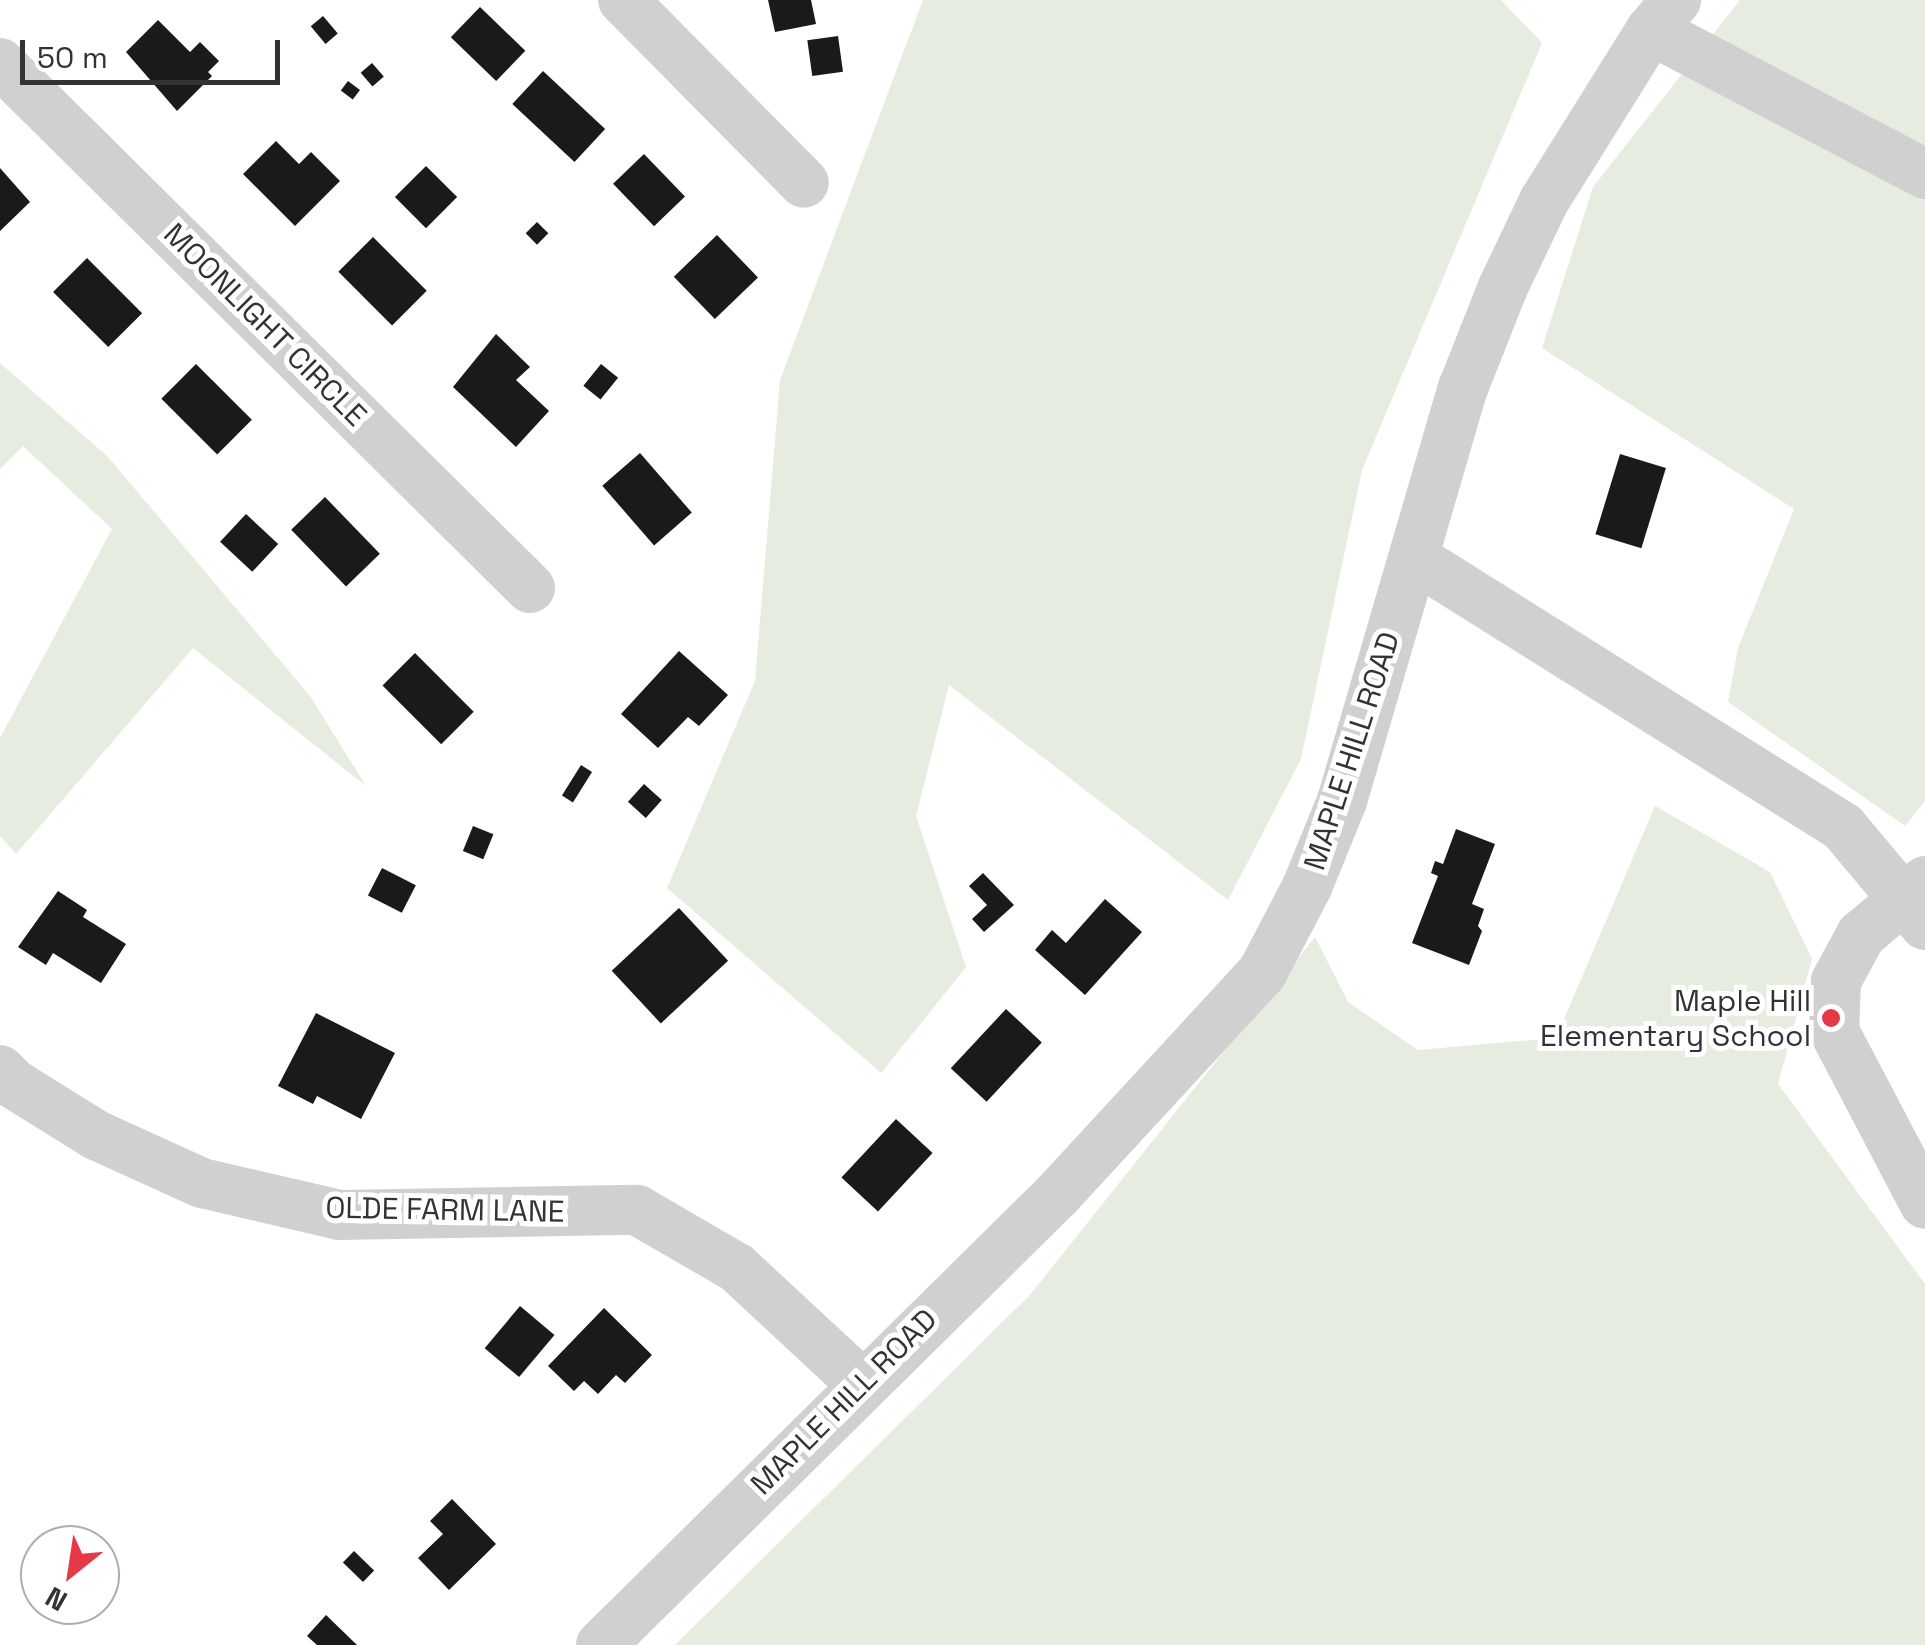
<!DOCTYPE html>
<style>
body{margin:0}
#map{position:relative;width:1925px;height:1645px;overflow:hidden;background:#fff;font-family:"Space Grotesk",sans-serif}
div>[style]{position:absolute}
.green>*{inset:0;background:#e6ecdf}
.building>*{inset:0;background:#1a1a1a;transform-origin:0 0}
.minor>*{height:50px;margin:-25px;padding:0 25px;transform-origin:25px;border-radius:25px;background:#d0d0d0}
.dots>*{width:28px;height:28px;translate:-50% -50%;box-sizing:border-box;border:5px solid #fff;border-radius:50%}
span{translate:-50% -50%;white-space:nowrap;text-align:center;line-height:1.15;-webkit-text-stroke:10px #fff;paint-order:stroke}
.street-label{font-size:30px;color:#333}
.poi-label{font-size:30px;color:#333}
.right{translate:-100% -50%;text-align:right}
.north{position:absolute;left:20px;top:1525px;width:100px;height:100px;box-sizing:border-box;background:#fff;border:2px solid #adadad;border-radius:50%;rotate:210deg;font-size:28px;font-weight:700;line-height:40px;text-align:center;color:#333}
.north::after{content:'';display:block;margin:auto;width:35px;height:45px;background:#e63946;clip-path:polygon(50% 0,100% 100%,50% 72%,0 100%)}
.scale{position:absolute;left:20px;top:40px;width:260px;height:45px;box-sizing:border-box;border:5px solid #333;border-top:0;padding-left:12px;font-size:30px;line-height:35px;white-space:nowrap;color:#333;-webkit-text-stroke:8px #fff;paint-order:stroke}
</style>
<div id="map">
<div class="green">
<div style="clip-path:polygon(923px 0,1501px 0,1542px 43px,1362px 470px,1301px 759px,1228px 900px,949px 685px,916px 816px,966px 967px,881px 1073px,667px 888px,755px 681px,780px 380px)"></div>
<div style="clip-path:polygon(1740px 0,1925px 0,1925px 801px,1905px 826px,1728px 702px,1738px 648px,1794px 509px,1542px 348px,1593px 187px)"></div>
<div style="clip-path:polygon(0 363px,108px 457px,310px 696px,366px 786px,193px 648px,16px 854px,0 836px,0 738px,112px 529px,23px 446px,0 469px)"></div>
<div style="clip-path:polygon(1655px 806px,1770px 872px,1812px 959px,1778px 1084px,1925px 1284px,1925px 1645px,675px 1645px,1030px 1295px,1315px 937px,1348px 1002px,1418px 1050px,1556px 1038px)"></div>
</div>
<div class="building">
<div style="clip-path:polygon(768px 0,811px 0,816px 24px,775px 32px)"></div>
<div style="left:480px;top:7px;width:63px;height:42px;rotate:44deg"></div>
<div style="left:323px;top:16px;width:23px;height:16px;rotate:50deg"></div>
<div style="clip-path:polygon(158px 20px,190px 52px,200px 42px,219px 61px,208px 72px,212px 76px,177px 111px,126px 52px)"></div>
<div style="left:838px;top:36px;width:36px;height:31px;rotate:82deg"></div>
<div style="left:372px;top:63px;width:18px;height:15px;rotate:49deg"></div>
<div style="left:543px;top:71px;width:85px;height:45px;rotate:43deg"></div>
<div style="left:348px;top:81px;width:15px;height:12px;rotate:37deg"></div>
<div style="clip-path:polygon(276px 141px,299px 164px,311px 152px,340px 181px,295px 226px,243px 174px)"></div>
<div style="left:644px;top:154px;width:59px;height:43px;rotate:46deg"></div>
<div style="left:426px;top:166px;width:44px;height:44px;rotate:45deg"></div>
<div style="clip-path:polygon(0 168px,30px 202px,0 231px)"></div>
<div style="left:537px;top:222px;width:16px;height:16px;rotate:45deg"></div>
<div style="left:717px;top:235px;width:59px;height:60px;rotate:46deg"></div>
<div style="left:373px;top:237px;width:76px;height:49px;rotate:45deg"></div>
<div style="left:87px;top:258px;width:78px;height:48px;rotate:45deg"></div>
<div style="clip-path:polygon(496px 334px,530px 367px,516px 380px,549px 411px,516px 447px,453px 387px)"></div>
<div style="left:196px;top:364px;width:79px;height:49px;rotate:45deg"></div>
<div style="left:601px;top:364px;width:22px;height:28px;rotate:39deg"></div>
<div style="left:640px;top:453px;width:79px;height:50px;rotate:49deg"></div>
<div style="left:1620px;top:454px;width:48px;height:84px;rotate:17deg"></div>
<div style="left:325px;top:497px;width:79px;height:47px;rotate:46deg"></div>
<div style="left:246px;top:514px;width:44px;height:38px;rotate:43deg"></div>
<div style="clip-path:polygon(679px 651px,728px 695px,699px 726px,688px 717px,658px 748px,621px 714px)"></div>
<div style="left:415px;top:653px;width:83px;height:46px;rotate:45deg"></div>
<div style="left:581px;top:765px;width:13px;height:36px;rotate:32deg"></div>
<div style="left:644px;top:784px;width:24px;height:24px;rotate:42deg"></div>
<div style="left:473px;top:826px;width:22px;height:27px;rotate:22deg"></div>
<div style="clip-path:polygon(1456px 829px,1495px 844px,1472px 904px,1484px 909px,1478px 926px,1482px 931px,1469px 965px,1412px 943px,1438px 876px,1431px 873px,1435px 861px,1443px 864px)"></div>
<div style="left:382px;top:868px;width:38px;height:31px;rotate:27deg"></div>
<div style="clip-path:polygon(983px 873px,1014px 905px,984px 932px,972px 919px,987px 905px,969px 886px)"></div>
<div style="clip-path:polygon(58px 891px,87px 910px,83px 917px,126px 944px,101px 983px,53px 953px,46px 965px,18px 947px)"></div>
<div style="clip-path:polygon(1105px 899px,1142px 932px,1085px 995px,1035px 950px,1052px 930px,1066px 943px)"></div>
<div style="left:679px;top:908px;width:72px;height:92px;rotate:47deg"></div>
<div style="left:1006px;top:1009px;width:49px;height:81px;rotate:43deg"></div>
<div style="clip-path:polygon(316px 1013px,395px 1053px,361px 1119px,317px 1096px,313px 1104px,278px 1086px)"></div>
<div style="left:896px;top:1119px;width:50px;height:80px;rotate:43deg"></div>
<div style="left:520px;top:1306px;width:45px;height:55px;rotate:40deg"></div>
<div style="clip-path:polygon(604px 1308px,652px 1355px,625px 1383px,616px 1375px,598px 1394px,584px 1381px,574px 1391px,548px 1366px)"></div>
<div style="clip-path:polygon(452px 1499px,496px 1544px,449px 1590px,418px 1558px,443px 1534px,430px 1521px)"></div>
<div style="left:354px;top:1551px;width:28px;height:16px;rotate:44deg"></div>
<div style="clip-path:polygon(326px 1615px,357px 1645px,317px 1645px,307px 1636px)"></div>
</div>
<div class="minor">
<div style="left:623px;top:0;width:257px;rotate:45.3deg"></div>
<div style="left:1651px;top:30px;width:310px;rotate:27.7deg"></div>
<div style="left:0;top:63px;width:746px;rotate:44.73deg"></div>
<div style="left:1414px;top:558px;width:506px;rotate:32.09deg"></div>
<div style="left:1843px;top:827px;width:128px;rotate:50.1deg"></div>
<div style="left:1925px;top:881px;width:84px;rotate:139.8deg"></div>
<div style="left:1861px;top:935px;width:52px;rotate:118.5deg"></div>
<div style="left:1836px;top:981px;width:50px;rotate:92.3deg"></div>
<div style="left:1834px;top:1031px;width:195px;rotate:62.3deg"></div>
<div style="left:0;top:1070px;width:20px;rotate:45deg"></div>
<div style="left:14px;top:1084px;width:97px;rotate:31.9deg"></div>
<div style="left:96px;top:1135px;width:116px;rotate:24.4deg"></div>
<div style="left:202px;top:1183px;width:141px;rotate:13.1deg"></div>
<div style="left:339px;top:1215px;width:298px;rotate:-1deg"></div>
<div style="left:637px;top:1210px;width:116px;rotate:30.1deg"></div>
<div style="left:737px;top:1268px;width:171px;rotate:42.9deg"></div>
<div style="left:601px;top:1645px;width:641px;rotate:-44.62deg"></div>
<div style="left:1057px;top:1195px;width:302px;rotate:-47.3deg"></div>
<div style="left:1262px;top:973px;width:97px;rotate:-62.4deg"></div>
<div style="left:1307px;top:887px;width:93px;rotate:-67.9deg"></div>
<div style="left:1342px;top:801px;width:430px;rotate:-73.7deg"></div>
<div style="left:1463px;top:388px;width:109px;rotate:-68.4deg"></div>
<div style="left:1503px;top:287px;width:95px;rotate:-64.5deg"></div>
<div style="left:1544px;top:201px;width:202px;rotate:-58deg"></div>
<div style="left:1651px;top:30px;width:39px;rotate:-50deg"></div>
</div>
<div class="dots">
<div style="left:1831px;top:1018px;background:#e63946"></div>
</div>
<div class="street-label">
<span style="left:265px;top:325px;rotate:45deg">MOONLIGHT CIRCLE</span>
<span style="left:1352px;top:751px;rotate:-72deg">MAPLE HILL ROAD</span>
<span style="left:445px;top:1210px;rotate:1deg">OLDE FARM LANE</span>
<span style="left:844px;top:1402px;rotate:-45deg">MAPLE HILL ROAD</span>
</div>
<div class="poi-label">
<span class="right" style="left:1811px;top:1018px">Maple Hill<br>Elementary School</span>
</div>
<div class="north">N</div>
<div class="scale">50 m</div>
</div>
